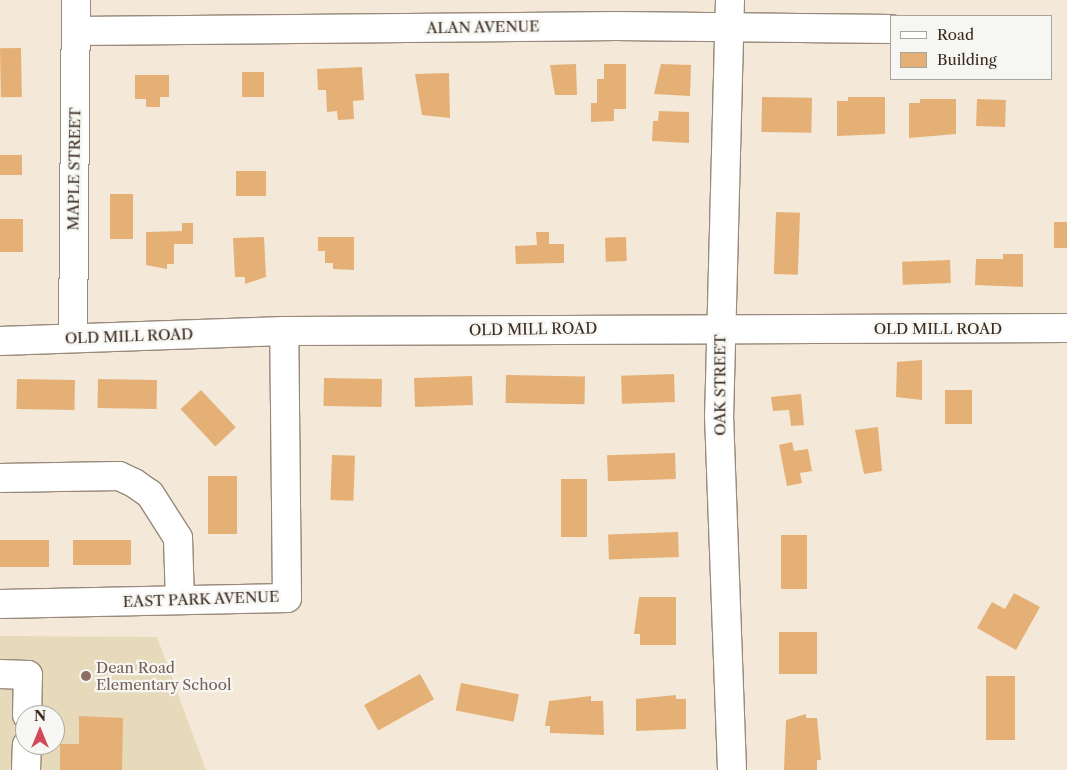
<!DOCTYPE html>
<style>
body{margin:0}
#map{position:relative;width:1067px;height:770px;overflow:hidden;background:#f4e9d8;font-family:"Libre Caslon Text",serif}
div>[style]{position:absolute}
.built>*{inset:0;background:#e7daba}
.building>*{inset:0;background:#e4b075;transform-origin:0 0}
.roads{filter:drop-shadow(1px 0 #988a7b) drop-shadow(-1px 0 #988a7b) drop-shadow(0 1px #988a7b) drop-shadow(0 -1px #988a7b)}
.minor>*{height:28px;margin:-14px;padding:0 14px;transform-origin:14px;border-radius:14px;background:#fff}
.dots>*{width:14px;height:14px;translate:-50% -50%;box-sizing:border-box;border:2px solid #f6f6f2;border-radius:50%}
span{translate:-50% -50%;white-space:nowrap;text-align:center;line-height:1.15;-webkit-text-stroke:4.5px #f6f6f2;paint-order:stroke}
.street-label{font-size:15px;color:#3b2a1e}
.education-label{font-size:15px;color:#785e54}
.left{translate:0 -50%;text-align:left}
.legend{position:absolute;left:890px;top:15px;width:162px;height:65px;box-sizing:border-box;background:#f6f6f2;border:1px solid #aba49d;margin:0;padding:6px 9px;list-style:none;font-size:15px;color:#3b2a1e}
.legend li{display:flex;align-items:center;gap:10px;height:25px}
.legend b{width:25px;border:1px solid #aba49d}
.north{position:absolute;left:15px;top:705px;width:50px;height:50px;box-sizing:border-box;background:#f6f6f2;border:1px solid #aba49d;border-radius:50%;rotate:0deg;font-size:14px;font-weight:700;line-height:20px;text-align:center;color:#3b2a1e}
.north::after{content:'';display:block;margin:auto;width:18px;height:22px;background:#d1495b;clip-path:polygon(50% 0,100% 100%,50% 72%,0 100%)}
</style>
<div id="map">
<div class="built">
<div style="clip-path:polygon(evenodd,0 636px,157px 637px,206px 770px,0 770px,0 636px,25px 715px,55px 715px,55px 745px,25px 745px,25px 715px)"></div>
</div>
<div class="building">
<div style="left:21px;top:48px;width:49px;height:21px;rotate:89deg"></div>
<div style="clip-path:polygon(576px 64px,577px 95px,555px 95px,550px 65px)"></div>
<div style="clip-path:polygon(604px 64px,626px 64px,626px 109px,614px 109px,614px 121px,591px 122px,591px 103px,597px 103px,597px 79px,604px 79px)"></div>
<div style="clip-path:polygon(661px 64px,691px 65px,690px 96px,654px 94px)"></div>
<div style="clip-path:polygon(362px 67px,364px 100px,353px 101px,354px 119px,338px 120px,337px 111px,327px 112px,326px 90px,318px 90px,317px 69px)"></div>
<div style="left:242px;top:72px;width:22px;height:25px"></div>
<div style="clip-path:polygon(449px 73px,450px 118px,422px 115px,415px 74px)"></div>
<div style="clip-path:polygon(135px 75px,169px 75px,169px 97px,160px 97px,160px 107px,146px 107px,146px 99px,135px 99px)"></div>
<div style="left:762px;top:97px;width:50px;height:35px;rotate:1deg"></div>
<div style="clip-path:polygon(848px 97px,885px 97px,885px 134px,837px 136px,837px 101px,848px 101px)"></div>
<div style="clip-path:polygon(920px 99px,956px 99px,956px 134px,909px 138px,909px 103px,920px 103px)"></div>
<div style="left:977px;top:99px;width:29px;height:27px;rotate:2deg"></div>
<div style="clip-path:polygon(659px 111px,689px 112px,689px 143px,652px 141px,653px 121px,658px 121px)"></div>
<div style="left:0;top:155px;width:22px;height:20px"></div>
<div style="left:266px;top:171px;width:25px;height:30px;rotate:90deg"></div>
<div style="left:110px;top:194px;width:23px;height:45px"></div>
<div style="left:776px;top:212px;width:24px;height:62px;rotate:2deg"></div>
<div style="left:0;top:219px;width:23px;height:33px"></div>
<div style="left:1054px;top:222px;width:13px;height:26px"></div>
<div style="clip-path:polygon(182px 223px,193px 223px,193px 244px,174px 244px,174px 264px,167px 264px,167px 269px,146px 265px,146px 232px,182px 231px)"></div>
<div style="clip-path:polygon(536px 232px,549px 232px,549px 244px,564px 244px,564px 263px,516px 264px,515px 246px,537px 245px)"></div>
<div style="clip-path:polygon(264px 237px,266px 277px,245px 284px,245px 277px,235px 277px,233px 238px)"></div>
<div style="clip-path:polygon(318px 237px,354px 237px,354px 270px,333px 269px,333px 263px,325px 263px,325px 251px,318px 251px)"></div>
<div style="left:626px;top:237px;width:24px;height:21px;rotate:88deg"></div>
<div style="clip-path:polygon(1003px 254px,1023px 254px,1023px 287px,975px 285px,976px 259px,1003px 259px)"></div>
<div style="left:950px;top:260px;width:23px;height:48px;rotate:88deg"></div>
<div style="clip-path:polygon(922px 360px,922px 400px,896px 397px,897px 362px)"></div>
<div style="left:674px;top:374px;width:28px;height:53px;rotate:88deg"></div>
<div style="left:506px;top:375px;width:79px;height:28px;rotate:1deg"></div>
<div style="left:472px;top:376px;width:29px;height:58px;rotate:88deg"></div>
<div style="left:324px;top:378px;width:58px;height:28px;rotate:1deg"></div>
<div style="left:17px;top:379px;width:58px;height:30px;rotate:1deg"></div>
<div style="left:98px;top:379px;width:59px;height:29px;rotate:1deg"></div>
<div style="left:201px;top:390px;width:51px;height:28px;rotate:47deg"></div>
<div style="left:945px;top:390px;width:27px;height:34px"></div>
<div style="clip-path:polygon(801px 394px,804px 425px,791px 426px,789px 410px,773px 411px,771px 397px)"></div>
<div style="clip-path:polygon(878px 427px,882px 471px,864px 474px,855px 430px)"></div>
<div style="clip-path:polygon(792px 442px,794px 451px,808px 449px,812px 471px,800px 473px,802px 483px,787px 486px,779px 445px)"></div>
<div style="left:675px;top:453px;width:26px;height:68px;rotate:88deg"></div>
<div style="left:332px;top:455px;width:23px;height:45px;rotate:2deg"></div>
<div style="left:208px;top:476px;width:29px;height:58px"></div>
<div style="left:561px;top:479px;width:26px;height:58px"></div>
<div style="left:678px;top:532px;width:25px;height:70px;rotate:88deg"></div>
<div style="left:781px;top:535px;width:26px;height:54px"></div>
<div style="left:0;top:540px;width:49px;height:27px"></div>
<div style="left:131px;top:540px;width:25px;height:58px;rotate:90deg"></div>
<div style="clip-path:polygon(1014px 593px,1040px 607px,1016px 650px,977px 628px,992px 602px,1005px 609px)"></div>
<div style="clip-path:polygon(639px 597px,676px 597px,676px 645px,640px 645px,640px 634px,634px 634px)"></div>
<div style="left:779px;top:632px;width:38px;height:42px"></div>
<div style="left:420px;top:674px;width:29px;height:64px;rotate:61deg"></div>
<div style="left:986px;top:676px;width:29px;height:64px"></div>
<div style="left:461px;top:683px;width:59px;height:28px;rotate:11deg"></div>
<div style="clip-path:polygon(676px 695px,676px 699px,686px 699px,686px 729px,636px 731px,636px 699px)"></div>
<div style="clip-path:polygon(591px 696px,591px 701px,603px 701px,604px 735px,550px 733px,550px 726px,545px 726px,549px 701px)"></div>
<div style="clip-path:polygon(806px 714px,806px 718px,817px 718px,821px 760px,817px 760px,817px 770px,784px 770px,786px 720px)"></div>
<div style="clip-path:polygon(79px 716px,123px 718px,122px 770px,60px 770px,60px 744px,79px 744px)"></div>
</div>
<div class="roads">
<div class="minor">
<div style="left:730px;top:0;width:415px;rotate:91.5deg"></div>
<div style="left:719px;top:415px;width:355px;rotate:87.9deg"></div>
<div style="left:76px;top:31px;width:540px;rotate:-0.53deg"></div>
<div style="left:616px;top:26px;width:275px;rotate:0.6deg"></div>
<div style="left:73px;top:338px;width:338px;rotate:-89.5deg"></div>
<div style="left:0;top:341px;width:284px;rotate:-2deg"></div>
<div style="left:284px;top:331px;width:783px;rotate:-0.22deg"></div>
<div style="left:0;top:478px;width:119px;rotate:-1deg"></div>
<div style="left:119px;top:476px;width:17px;rotate:25deg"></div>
<div style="left:134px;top:483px;width:19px;rotate:35deg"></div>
<div style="left:150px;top:494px;width:52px;rotate:57.5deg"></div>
<div style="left:178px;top:538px;width:62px;rotate:88.2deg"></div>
<div style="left:0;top:604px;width:287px;rotate:-1.2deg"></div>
<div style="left:287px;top:598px;width:267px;rotate:-90.6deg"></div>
<div style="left:0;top:674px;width:28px;rotate:2deg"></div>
<div style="left:28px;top:675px;width:40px;rotate:91.4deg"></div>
<div style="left:26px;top:770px;width:25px;rotate:-88deg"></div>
</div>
</div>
<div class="dots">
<div style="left:86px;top:676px;background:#8d6e63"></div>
</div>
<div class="street-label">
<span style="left:483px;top:27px;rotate:-1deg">ALAN AVENUE</span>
<span style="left:74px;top:169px;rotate:-89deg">MAPLE STREET</span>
<span style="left:533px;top:329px;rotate:-1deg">OLD MILL ROAD</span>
<span style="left:938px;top:329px">OLD MILL ROAD</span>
<span style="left:129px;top:336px;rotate:-2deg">OLD MILL ROAD</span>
<span style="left:720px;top:385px;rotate:-90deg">OAK STREET</span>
<span style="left:201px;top:599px;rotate:-2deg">EAST PARK AVENUE</span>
</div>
<div class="education-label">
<span class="left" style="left:96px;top:676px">Dean Road<br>Elementary School</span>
</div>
<ul class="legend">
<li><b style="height:6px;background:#fff"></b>Road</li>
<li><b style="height:14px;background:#e4b075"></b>Building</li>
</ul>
<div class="north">N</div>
</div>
